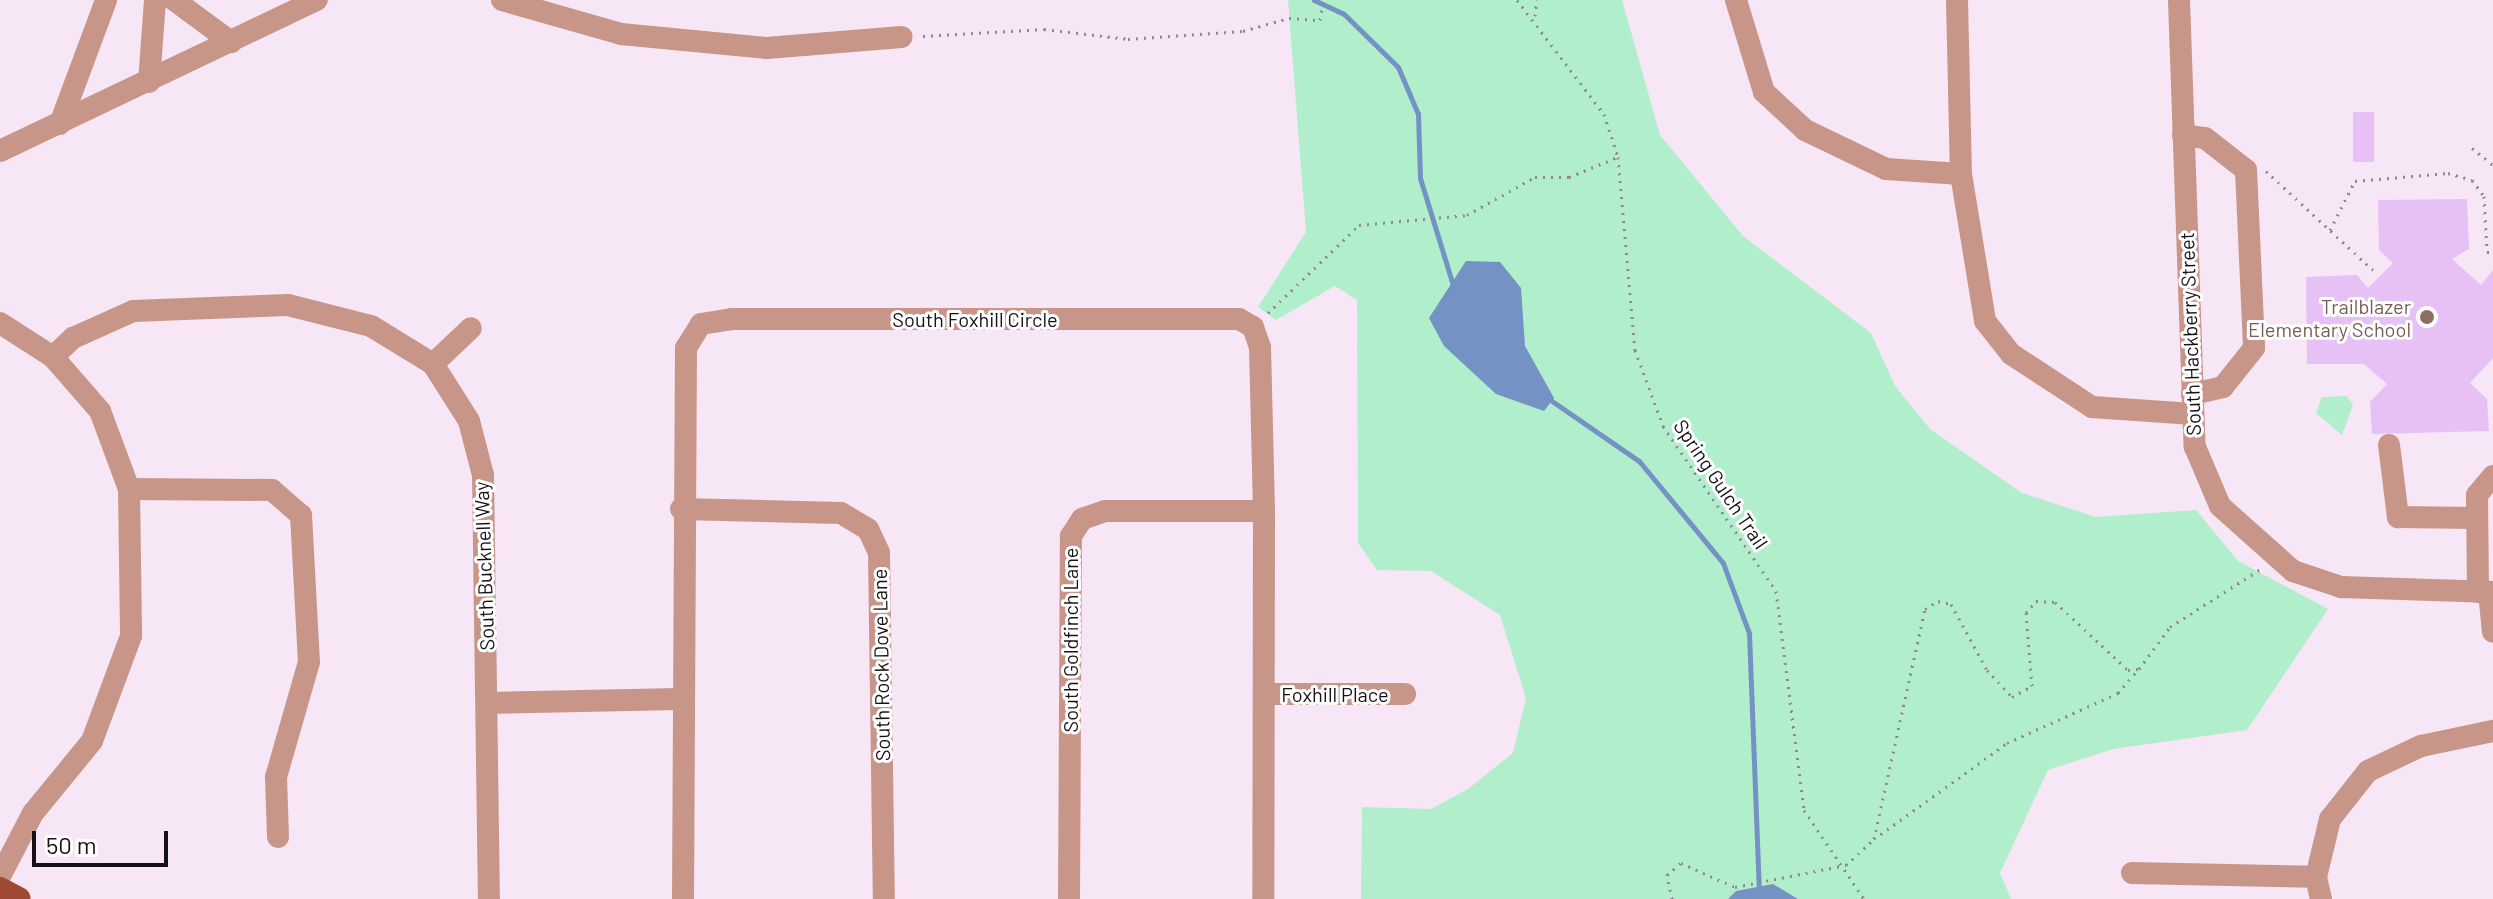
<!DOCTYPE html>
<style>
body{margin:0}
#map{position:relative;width:2493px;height:899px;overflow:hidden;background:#f7e6f6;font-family:Barlow,sans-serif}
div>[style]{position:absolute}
.green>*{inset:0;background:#b0eecc}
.water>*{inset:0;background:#7493c4}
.stream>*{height:5px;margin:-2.5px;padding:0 2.5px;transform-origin:2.5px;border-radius:2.5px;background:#7493c4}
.building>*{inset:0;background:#e7c1f5;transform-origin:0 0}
.path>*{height:3px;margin-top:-1.5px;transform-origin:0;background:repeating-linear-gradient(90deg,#938792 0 2px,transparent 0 8px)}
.minor>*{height:22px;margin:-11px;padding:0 11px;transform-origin:11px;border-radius:11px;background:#c79688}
.major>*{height:24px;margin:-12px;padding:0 12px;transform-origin:12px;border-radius:12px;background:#a04a34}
.dots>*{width:22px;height:22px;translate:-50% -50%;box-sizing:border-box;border:4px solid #fff;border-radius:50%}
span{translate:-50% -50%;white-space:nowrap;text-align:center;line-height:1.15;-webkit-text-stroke:6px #fff;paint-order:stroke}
.education-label{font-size:20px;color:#785e54}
.right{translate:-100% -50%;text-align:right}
.street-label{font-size:20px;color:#161116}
.scale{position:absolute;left:32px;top:831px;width:136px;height:36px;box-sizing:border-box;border:4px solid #161116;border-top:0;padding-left:10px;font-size:24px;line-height:28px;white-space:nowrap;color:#161116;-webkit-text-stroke:6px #fff;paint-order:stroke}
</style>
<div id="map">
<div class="green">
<div style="clip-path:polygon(1288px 0,1622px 0,1660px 135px,1743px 236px,1871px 333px,1895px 386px,1931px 430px,2022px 493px,2096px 517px,2196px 510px,2238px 561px,2328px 609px,2247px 730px,2113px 749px,2048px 770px,2000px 873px,2011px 899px,1361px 899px,1362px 807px,1431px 809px,1468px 789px,1513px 753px,1526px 698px,1500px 615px,1431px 571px,1377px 570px,1358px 543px,1357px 300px,1335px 286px,1276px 320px,1258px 307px,1306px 232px)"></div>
<div style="clip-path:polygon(2347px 396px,2353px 405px,2342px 435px,2316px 413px,2322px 397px)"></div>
</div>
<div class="water">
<div style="clip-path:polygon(1466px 261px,1500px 262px,1521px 288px,1525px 346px,1554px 398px,1544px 411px,1496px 394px,1444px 346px,1429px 318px)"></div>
<div style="clip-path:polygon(1773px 884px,1798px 899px,1728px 899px,1736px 891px)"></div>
</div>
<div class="stream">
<div style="left:1314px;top:0;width:33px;rotate:25deg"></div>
<div style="left:1344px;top:14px;width:76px;rotate:44.5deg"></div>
<div style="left:1398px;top:67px;width:51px;rotate:66.9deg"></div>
<div style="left:1418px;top:114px;width:64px;rotate:88.2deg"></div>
<div style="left:1420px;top:178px;width:112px;rotate:72.9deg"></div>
<div style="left:1549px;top:399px;width:109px;rotate:34.6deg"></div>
<div style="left:1639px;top:461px;width:132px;rotate:50.5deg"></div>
<div style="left:1723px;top:563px;width:75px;rotate:69.6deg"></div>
<div style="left:1749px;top:633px;width:266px;rotate:87.8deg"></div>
</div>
<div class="building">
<div style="left:2353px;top:112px;width:21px;height:50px"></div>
<div style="clip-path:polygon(2467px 199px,2469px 249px,2452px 259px,2481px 285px,2493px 270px,2493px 358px,2470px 383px,2487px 399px,2489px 431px,2372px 434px,2370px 402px,2387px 384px,2364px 364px,2307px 364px,2306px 277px,2357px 275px,2368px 288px,2393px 263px,2379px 250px,2378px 200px)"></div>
</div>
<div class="path">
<div style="left:1517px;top:0;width:143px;rotate:52.7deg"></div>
<div style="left:1604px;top:114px;width:45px;rotate:72deg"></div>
<div style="left:1618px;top:157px;width:194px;rotate:85deg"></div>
<div style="left:1635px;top:350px;width:81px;rotate:69.8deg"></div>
<div style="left:1663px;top:426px;width:200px;rotate:55.6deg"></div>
<div style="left:1776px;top:591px;width:221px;rotate:82.7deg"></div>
<div style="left:1804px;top:810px;width:107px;rotate:56deg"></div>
<div style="left:1535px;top:16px;width:16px;rotate:-83deg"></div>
<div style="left:923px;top:36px;width:121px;rotate:-3.3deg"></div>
<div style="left:1044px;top:29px;width:85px;rotate:6.8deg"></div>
<div style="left:1128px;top:39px;width:115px;rotate:-4deg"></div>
<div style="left:1243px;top:31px;width:48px;rotate:-15.8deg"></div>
<div style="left:1289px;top:18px;width:31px;rotate:4deg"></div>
<div style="left:1320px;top:20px;width:20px;rotate:-81deg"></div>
<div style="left:2472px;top:148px;width:27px;rotate:39deg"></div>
<div style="left:2266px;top:171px;width:149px;rotate:42.8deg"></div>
<div style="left:2330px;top:230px;width:55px;rotate:-63deg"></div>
<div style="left:2355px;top:181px;width:93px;rotate:-4.9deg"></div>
<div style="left:2448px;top:173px;width:25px;rotate:16deg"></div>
<div style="left:2472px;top:180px;width:20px;rotate:53deg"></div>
<div style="left:2484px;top:196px;width:56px;rotate:86.9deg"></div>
<div style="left:2487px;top:252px;width:6px"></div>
<div style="left:1268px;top:313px;width:127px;rotate:-44deg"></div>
<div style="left:1359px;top:225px;width:108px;rotate:-5.3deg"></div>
<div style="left:1467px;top:215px;width:78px;rotate:-29.2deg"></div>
<div style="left:1535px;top:177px;width:34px"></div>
<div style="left:1569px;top:177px;width:53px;rotate:-22.2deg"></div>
<div style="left:1874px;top:839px;width:164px;rotate:-35.8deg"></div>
<div style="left:2007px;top:743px;width:122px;rotate:-24.2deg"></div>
<div style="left:2118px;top:693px;width:32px;rotate:-49deg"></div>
<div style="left:1672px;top:899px;width:25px;rotate:-102deg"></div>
<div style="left:1667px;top:875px;width:18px;rotate:-41deg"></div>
<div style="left:1681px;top:863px;width:59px;rotate:24deg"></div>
<div style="left:1735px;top:887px;width:113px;rotate:-11.2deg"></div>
<div style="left:1846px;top:865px;width:38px;rotate:-43deg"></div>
<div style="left:1874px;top:839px;width:236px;rotate:-77.5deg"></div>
<div style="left:1925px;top:609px;width:15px;rotate:-32deg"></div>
<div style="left:1938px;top:601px;width:13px;rotate:13deg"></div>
<div style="left:1951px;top:604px;width:75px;rotate:61.4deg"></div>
<div style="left:1987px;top:670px;width:37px;rotate:47deg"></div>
<div style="left:2012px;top:697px;width:23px;rotate:-29deg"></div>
<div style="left:2032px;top:686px;width:73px;rotate:-94.7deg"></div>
<div style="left:2026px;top:613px;width:16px;rotate:-50deg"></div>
<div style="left:2036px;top:601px;width:19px;rotate:3deg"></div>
<div style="left:2055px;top:602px;width:100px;rotate:43deg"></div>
<div style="left:2128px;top:670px;width:11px;rotate:-5deg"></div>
<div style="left:2139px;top:669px;width:52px;rotate:-53.6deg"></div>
<div style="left:2170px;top:627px;width:109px;rotate:-32.7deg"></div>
</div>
<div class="minor">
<div style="left:174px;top:0;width:71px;rotate:36.4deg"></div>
<div style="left:502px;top:0;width:124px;rotate:15.9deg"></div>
<div style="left:621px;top:34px;width:147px;rotate:5.5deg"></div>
<div style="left:767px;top:48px;width:135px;rotate:-4.7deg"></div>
<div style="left:1736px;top:0;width:96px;rotate:73.1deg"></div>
<div style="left:1764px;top:92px;width:56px;rotate:42.8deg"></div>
<div style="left:1805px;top:130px;width:90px;rotate:25.7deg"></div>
<div style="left:1886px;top:169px;width:75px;rotate:3.8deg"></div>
<div style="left:1957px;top:0;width:174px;rotate:88.7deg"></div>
<div style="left:1961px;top:174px;width:149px;rotate:80.7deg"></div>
<div style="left:1985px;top:321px;width:42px;rotate:51.8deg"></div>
<div style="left:2011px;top:354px;width:97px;rotate:33.2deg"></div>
<div style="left:2092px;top:407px;width:101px;rotate:4deg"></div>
<div style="left:2179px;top:0;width:447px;rotate:88deg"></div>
<div style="left:2195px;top:447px;width:64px;rotate:67deg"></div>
<div style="left:2220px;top:506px;width:98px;rotate:41.7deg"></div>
<div style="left:2293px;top:571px;width:51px;rotate:18.4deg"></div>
<div style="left:2341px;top:587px;width:152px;rotate:1.9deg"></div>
<div style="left:149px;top:82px;width:82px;rotate:-85.8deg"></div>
<div style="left:60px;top:124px;width:132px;rotate:-69.6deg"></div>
<div style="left:2183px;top:135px;width:22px;rotate:8deg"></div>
<div style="left:2205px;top:138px;width:52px;rotate:38deg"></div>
<div style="left:2246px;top:170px;width:178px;rotate:87.4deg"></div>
<div style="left:2254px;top:348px;width:50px;rotate:128.5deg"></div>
<div style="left:2223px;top:387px;width:32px;rotate:167deg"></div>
<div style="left:0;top:151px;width:351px;rotate:-25.5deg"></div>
<div style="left:0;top:323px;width:63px;rotate:32.7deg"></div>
<div style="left:53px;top:357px;width:72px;rotate:49deg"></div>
<div style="left:100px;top:411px;width:83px;rotate:69.6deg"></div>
<div style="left:129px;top:489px;width:147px;rotate:89.2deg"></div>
<div style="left:131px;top:636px;width:112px;rotate:110.4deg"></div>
<div style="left:92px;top:741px;width:93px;rotate:129.3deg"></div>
<div style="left:33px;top:813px;width:71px;rotate:117.6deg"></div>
<div style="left:53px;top:357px;width:28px;rotate:-44deg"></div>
<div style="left:73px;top:338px;width:66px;rotate:-24.2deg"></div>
<div style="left:133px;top:311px;width:155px;rotate:-2.2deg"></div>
<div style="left:288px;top:305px;width:86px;rotate:14.2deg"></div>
<div style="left:371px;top:326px;width:73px;rotate:31.5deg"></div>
<div style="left:433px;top:364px;width:67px;rotate:57.7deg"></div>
<div style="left:469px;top:421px;width:56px;rotate:75.5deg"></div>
<div style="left:483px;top:475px;width:424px;rotate:89.2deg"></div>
<div style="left:433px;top:364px;width:52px;rotate:-43.5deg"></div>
<div style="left:2389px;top:445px;width:73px;rotate:82.9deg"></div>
<div style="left:2398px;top:517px;width:79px;rotate:0.7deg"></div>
<div style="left:129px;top:489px;width:143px;rotate:0.4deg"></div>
<div style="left:272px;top:490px;width:38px;rotate:41deg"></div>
<div style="left:301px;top:515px;width:147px;rotate:86.9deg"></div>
<div style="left:309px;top:662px;width:120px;rotate:106deg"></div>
<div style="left:276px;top:777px;width:60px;rotate:88.1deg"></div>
<div style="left:681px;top:509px;width:160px;rotate:1.4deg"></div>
<div style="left:841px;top:513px;width:31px;rotate:31deg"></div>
<div style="left:868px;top:529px;width:26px;rotate:65deg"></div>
<div style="left:879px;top:553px;width:346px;rotate:89.2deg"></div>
<div style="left:2478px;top:592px;width:97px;rotate:-90.6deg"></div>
<div style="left:2477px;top:495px;width:25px;rotate:-50deg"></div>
<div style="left:2489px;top:592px;width:40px;rotate:84.3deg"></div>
<div style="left:1265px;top:694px;width:140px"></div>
<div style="left:488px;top:703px;width:191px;rotate:-1.2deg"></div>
<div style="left:2132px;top:873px;width:184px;rotate:1.2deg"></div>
<div style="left:683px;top:899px;width:551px;rotate:-89.69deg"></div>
<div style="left:686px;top:348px;width:28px;rotate:-58deg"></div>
<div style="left:701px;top:324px;width:31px;rotate:-9deg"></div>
<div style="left:732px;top:319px;width:507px"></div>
<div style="left:1239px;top:319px;width:16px;rotate:30deg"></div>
<div style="left:1253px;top:327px;width:21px;rotate:71deg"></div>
<div style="left:1260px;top:347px;width:164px;rotate:88.6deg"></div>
<div style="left:1264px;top:511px;width:388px;rotate:90.1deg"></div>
<div style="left:1069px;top:899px;width:363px;rotate:-89.7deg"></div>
<div style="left:1071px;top:536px;width:20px;rotate:-57deg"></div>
<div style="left:1082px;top:519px;width:24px;rotate:-19deg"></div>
<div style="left:1105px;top:511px;width:159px"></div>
<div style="left:2321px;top:899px;width:23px;rotate:-103deg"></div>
<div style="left:2316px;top:877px;width:60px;rotate:-76.4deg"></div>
<div style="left:2330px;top:819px;width:61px;rotate:-51.6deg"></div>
<div style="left:2368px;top:771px;width:59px;rotate:-25.3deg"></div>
<div style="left:2421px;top:746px;width:74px;rotate:-11.8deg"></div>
</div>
<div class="major">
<div style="left:0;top:889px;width:21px;rotate:28deg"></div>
</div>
<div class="dots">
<div style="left:2427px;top:317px;background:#8d6e63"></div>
</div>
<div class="education-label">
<span class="right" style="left:2411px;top:318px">Trailblazer<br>Elementary School</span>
</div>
<div class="street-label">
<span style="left:975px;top:319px">South Foxhill Circle</span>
<span style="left:2190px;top:334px;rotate:-92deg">South Hackberry Street</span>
<span style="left:1721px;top:484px;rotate:56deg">Spring Gulch Trail</span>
<span style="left:484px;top:566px;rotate:-92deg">South Bucknell Way</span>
<span style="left:1070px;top:640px;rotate:-90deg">South Goldfinch Lane</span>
<span style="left:881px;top:665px;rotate:-91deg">South Rock Dove Lane</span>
<span style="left:1335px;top:694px">Foxhill Place</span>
</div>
<div class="scale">50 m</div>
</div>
